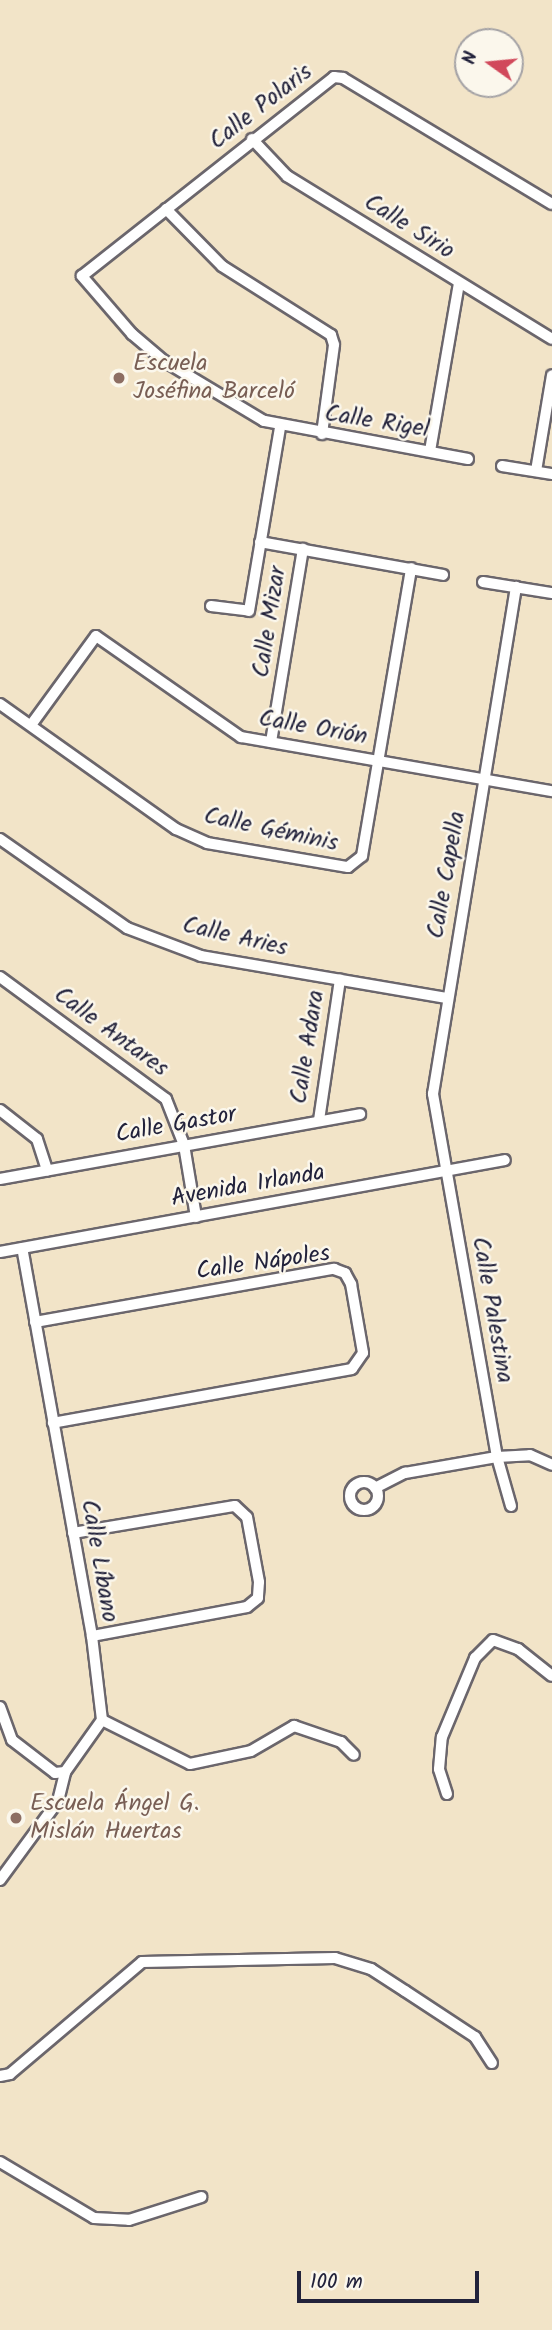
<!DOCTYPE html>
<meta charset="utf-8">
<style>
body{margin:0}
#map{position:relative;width:552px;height:2330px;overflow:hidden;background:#f2e4c8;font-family:Kalam,sans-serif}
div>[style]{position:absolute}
.roads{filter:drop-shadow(2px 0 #6b666c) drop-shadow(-2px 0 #6b666c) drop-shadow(0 2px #6b666c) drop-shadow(0 -2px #6b666c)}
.minor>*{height:10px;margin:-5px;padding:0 5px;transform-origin:5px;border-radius:5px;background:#fff}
.minor>.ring{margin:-5px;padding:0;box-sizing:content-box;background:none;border:10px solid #fff;border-radius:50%}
.dots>*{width:19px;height:19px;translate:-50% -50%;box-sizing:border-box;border:4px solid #fbf7ec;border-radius:50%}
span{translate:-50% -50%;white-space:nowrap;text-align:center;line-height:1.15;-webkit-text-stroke:5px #fbf7ec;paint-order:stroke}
.street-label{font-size:24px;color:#22223b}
.education-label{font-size:24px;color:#785e54}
.left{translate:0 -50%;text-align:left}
.north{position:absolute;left:454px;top:28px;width:70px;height:70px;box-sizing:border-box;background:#fbf7ec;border:2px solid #a4a2a5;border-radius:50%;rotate:285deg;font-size:19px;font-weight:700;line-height:28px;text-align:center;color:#22223b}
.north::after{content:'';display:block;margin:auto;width:24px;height:32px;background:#d1495b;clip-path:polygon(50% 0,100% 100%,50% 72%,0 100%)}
.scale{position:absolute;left:297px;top:2271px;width:182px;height:32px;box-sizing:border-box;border:4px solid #22223b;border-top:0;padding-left:9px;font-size:21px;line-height:24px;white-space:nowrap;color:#22223b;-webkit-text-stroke:5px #fbf7ec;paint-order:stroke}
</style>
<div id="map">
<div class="roads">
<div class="minor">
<div style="left:252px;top:139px;width:51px;rotate:46.6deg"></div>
<div style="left:287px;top:176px;width:311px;rotate:31.6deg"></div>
<div style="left:166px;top:209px;width:80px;rotate:45.5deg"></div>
<div style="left:222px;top:266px;width:129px;rotate:32.3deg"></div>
<div style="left:331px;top:335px;width:10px;rotate:73deg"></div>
<div style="left:334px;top:345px;width:90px;rotate:97.7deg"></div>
<div style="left:430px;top:451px;width:170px;rotate:-80.2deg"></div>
<div style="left:468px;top:459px;width:208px;rotate:-169.4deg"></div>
<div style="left:264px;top:421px;width:117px;rotate:-149deg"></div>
<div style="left:164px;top:361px;width:42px;rotate:-139.8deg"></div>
<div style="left:132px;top:334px;width:77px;rotate:-130.8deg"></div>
<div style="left:82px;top:276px;width:321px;rotate:-38.3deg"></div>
<div style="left:334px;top:77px;width:9px;rotate:6deg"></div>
<div style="left:343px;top:78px;width:244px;rotate:31.1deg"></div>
<div style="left:502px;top:466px;width:51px;rotate:9.1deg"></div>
<div style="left:536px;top:471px;width:97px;rotate:-80.5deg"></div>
<div style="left:260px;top:542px;width:186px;rotate:10.2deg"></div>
<div style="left:483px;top:582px;width:70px;rotate:9.1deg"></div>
<div style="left:211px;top:606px;width:38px;rotate:7deg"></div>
<div style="left:249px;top:611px;width:187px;rotate:-80.4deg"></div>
<div style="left:0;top:704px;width:216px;rotate:35.4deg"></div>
<div style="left:176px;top:829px;width:34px;rotate:24deg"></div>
<div style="left:207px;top:843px;width:143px;rotate:9.7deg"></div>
<div style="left:348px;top:867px;width:18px;rotate:-38deg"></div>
<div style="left:362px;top:856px;width:292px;rotate:-80.3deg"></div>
<div style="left:31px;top:725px;width:110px;rotate:-53.9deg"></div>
<div style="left:96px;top:636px;width:177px;rotate:34.9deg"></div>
<div style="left:241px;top:737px;width:316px;rotate:9.9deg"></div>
<div style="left:271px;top:742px;width:196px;rotate:-80.6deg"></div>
<div style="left:0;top:839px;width:155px;rotate:35deg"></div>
<div style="left:127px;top:928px;width:79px;rotate:20.7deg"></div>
<div style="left:201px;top:956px;width:250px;rotate:9.7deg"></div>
<div style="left:0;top:977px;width:206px;rotate:36.3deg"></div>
<div style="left:166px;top:1099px;width:49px;rotate:68.6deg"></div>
<div style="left:184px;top:1145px;width:73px;rotate:80.5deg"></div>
<div style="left:0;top:1110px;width:47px;rotate:38.1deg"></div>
<div style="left:37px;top:1139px;width:33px;rotate:72deg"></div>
<div style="left:319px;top:1120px;width:142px;rotate:-81.5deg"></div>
<div style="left:0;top:1179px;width:366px;rotate:-10.2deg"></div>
<div style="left:0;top:1252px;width:513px;rotate:-10.32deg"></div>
<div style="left:35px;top:1322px;width:304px;rotate:-10.1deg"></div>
<div style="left:334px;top:1269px;width:12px;rotate:20deg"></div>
<div style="left:345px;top:1273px;width:13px;rotate:61deg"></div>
<div style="left:351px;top:1284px;width:70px;rotate:80.1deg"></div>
<div style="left:363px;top:1353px;width:19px;rotate:125deg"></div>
<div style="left:352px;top:1369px;width:304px;rotate:169.8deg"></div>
<div class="ring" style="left:350px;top:1482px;width:18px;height:18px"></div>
<div style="left:375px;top:1488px;width:34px;rotate:-27deg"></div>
<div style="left:405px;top:1473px;width:93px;rotate:-9.9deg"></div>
<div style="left:497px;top:1457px;width:33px;rotate:-3deg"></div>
<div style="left:530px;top:1455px;width:24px;rotate:24deg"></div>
<div style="left:511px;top:1506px;width:51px;rotate:-105.9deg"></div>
<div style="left:497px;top:1457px;width:369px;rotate:-100deg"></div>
<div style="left:433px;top:1094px;width:514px;rotate:-80.7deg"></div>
<div style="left:73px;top:1533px;width:164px;rotate:-9.5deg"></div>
<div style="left:235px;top:1506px;width:16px;rotate:43deg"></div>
<div style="left:247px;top:1517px;width:66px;rotate:79.5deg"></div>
<div style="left:259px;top:1582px;width:16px;rotate:94deg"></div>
<div style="left:258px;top:1598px;width:14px;rotate:141deg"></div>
<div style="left:247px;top:1607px;width:158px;rotate:169.4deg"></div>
<div style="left:0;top:1707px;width:35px;rotate:70deg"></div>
<div style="left:12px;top:1740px;width:54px;rotate:37.5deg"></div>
<div style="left:55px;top:1773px;width:10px;rotate:-6deg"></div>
<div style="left:65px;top:1772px;width:64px;rotate:-54.6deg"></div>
<div style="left:102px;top:1720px;width:85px;rotate:-96.8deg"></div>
<div style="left:92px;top:1636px;width:394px;rotate:-100.2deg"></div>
<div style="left:102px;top:1720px;width:98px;rotate:26.6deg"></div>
<div style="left:190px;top:1764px;width:62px;rotate:-12deg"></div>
<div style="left:251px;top:1751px;width:50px;rotate:-30.2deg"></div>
<div style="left:294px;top:1726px;width:50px;rotate:18.8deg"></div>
<div style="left:341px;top:1742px;width:18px;rotate:45deg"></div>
<div style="left:447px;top:1794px;width:26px;rotate:-108deg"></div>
<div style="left:439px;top:1769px;width:32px;rotate:-85deg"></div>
<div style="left:442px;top:1737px;width:86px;rotate:-67.3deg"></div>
<div style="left:475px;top:1658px;width:25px;rotate:-45deg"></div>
<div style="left:493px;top:1640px;width:27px;rotate:20deg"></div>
<div style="left:518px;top:1649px;width:43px;rotate:38.5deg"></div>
<div style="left:0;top:1880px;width:98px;rotate:-53.7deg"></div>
<div style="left:58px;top:1801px;width:30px;rotate:-76deg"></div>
<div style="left:0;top:2076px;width:10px;rotate:-11deg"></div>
<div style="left:10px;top:2074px;width:173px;rotate:-40.3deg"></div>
<div style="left:142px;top:1962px;width:193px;rotate:-1.2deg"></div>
<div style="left:335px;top:1958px;width:38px;rotate:17deg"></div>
<div style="left:371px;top:1969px;width:40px;rotate:32.9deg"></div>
<div style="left:405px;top:1991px;width:84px;rotate:33.3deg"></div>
<div style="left:475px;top:2037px;width:31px;rotate:57deg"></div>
<div style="left:0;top:2162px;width:109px;rotate:30.8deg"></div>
<div style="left:94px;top:2218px;width:35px;rotate:3deg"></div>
<div style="left:129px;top:2220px;width:76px;rotate:-17.7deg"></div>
</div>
</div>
<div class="dots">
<div style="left:119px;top:378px;background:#8d6e63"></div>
<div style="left:16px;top:1818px;background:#8d6e63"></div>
</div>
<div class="street-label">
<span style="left:261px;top:107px;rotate:-38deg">Calle Polaris</span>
<span style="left:409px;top:227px;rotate:32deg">Calle Sirio</span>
<span style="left:377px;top:422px;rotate:9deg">Calle Rigel</span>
<span style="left:270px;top:622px;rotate:-81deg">Calle Mizar</span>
<span style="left:313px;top:728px;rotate:10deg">Calle Orión</span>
<span style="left:271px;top:830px;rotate:12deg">Calle Géminis</span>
<span style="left:447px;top:875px;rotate:-80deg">Calle Capella</span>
<span style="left:235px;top:937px;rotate:13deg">Calle Aries</span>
<span style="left:111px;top:1032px;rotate:36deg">Calle Antares</span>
<span style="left:308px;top:1047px;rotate:-81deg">Calle Adara</span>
<span style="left:176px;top:1125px;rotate:-10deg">Calle Gastor</span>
<span style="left:248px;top:1186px;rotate:-10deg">Avenida Irlanda</span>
<span style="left:263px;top:1263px;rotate:-8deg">Calle Nápoles</span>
<span style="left:492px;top:1310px;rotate:80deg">Calle Palestina</span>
<span style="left:99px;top:1561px;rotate:80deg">Calle Líbano</span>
</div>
<div class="education-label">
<span class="left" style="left:133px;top:378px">Escuela<br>Joséfina Barceló</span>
<span class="left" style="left:30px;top:1818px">Escuela Ángel G.<br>Mislán Huertas</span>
</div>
<div class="north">N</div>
<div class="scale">100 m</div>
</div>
